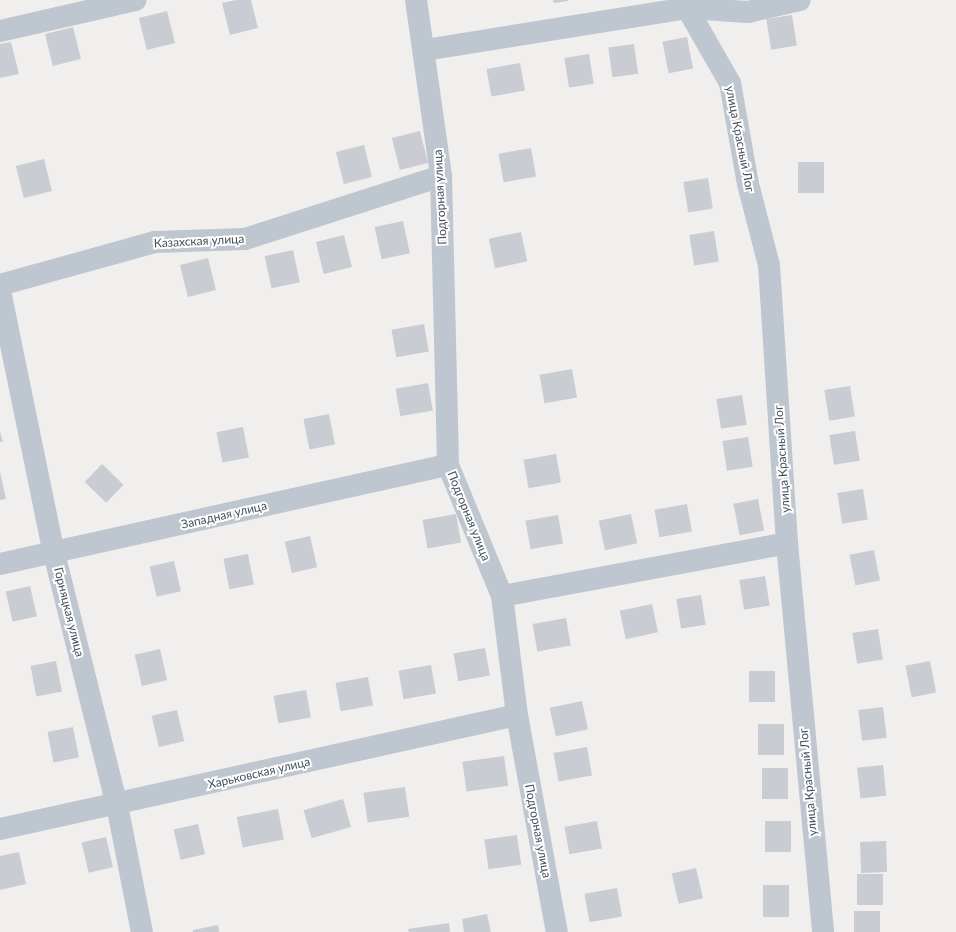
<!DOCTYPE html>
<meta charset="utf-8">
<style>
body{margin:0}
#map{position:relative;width:956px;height:932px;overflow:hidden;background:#f1eeee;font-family:Lato,sans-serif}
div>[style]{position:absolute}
.building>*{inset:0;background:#caccd4;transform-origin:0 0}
.minor>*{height:22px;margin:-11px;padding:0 11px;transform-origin:11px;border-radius:11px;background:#bec7d0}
span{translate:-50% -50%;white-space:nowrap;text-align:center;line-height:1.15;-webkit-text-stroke:4px #fff;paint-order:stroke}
.street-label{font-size:12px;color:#46505b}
</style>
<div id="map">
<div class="building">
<div style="clip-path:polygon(236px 0,251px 0,258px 28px,230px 35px,222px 3px)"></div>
<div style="clip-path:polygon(553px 0,568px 0,568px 1px,554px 3px)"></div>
<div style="left:167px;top:11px;width:33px;height:29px;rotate:76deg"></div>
<div style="left:792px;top:15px;width:31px;height:26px;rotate:81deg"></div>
<div style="left:73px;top:27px;width:33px;height:29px;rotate:76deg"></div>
<div style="left:687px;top:37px;width:32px;height:25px;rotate:79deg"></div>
<div style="clip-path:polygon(11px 42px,19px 74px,0 78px,0 44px)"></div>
<div style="left:634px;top:44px;width:30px;height:26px;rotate:82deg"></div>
<div style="left:589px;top:54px;width:30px;height:25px;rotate:81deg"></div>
<div style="left:520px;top:63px;width:28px;height:34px;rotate:80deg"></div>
<div style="left:420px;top:131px;width:33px;height:29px;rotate:76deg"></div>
<div style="left:364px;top:145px;width:33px;height:29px;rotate:76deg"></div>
<div style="left:531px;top:148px;width:29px;height:33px;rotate:80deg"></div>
<div style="left:44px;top:159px;width:33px;height:29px;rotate:76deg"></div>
<div style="left:798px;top:162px;width:26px;height:31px"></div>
<div style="left:708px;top:178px;width:31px;height:25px;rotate:81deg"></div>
<div style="left:403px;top:221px;width:33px;height:29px;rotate:78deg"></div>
<div style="left:714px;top:231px;width:31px;height:25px;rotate:81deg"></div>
<div style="left:521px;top:232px;width:30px;height:33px;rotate:78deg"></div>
<div style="left:344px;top:235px;width:33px;height:29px;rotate:76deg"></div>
<div style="left:293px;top:250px;width:33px;height:29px;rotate:78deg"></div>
<div style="left:208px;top:258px;width:33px;height:29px;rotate:76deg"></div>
<div style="left:424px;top:324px;width:28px;height:33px;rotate:80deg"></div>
<div style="left:572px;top:369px;width:29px;height:33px;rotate:80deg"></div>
<div style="left:428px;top:383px;width:28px;height:33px;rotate:80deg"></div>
<div style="left:850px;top:386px;width:31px;height:26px;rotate:81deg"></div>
<div style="left:742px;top:395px;width:30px;height:26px;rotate:81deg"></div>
<div style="left:329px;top:414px;width:31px;height:26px;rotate:79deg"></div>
<div style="left:243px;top:427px;width:31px;height:27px;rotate:79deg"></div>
<div style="left:855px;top:431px;width:30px;height:26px;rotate:81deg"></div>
<div style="clip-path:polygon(0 432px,3px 442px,0 442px)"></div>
<div style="left:748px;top:437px;width:30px;height:26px;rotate:81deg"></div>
<div style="left:556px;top:454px;width:29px;height:33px;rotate:80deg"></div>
<div style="left:102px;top:464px;width:30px;height:25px;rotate:44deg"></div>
<div style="clip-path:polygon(0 472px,6px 499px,0 500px)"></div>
<div style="left:863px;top:489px;width:31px;height:26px;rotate:81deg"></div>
<div style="left:758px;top:499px;width:32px;height:25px;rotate:79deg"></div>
<div style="left:687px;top:504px;width:28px;height:33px;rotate:80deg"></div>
<div style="left:456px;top:514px;width:29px;height:34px;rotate:80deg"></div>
<div style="left:631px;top:514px;width:30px;height:33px;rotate:78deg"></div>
<div style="left:558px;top:515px;width:29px;height:33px;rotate:80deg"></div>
<div style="left:310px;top:536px;width:32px;height:26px;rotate:77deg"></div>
<div style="left:874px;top:550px;width:31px;height:25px;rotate:79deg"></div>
<div style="left:248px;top:554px;width:31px;height:25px;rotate:79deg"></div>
<div style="left:174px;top:561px;width:31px;height:25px;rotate:77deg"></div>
<div style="left:765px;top:576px;width:30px;height:26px;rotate:81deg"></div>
<div style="left:30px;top:586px;width:31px;height:25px;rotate:77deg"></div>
<div style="left:701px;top:595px;width:30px;height:25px;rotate:81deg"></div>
<div style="left:652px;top:604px;width:29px;height:33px;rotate:78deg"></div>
<div style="left:566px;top:618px;width:28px;height:34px;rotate:80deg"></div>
<div style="left:878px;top:629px;width:31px;height:26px;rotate:81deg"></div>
<div style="left:485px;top:648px;width:28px;height:32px;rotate:80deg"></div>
<div style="left:160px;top:649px;width:32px;height:26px;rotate:77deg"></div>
<div style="left:56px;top:661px;width:31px;height:26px;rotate:79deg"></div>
<div style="left:930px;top:661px;width:32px;height:25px;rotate:79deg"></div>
<div style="left:431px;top:665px;width:29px;height:33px;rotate:80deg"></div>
<div style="left:749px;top:671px;width:26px;height:31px"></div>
<div style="left:368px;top:677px;width:29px;height:33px;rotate:80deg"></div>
<div style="left:306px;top:690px;width:28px;height:33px;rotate:80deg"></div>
<div style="left:582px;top:701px;width:29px;height:33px;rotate:78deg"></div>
<div style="left:883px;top:707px;width:31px;height:25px;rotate:83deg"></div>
<div style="left:177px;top:710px;width:32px;height:26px;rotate:77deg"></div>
<div style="left:758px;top:724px;width:26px;height:31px"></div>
<div style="left:73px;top:727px;width:31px;height:26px;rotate:79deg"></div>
<div style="left:587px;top:747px;width:29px;height:34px;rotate:80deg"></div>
<div style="left:504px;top:756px;width:30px;height:42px;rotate:82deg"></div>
<div style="left:883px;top:765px;width:31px;height:26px;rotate:84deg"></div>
<div style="left:762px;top:768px;width:26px;height:31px"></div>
<div style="left:405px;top:787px;width:30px;height:42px;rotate:82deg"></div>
<div style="left:343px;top:799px;width:29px;height:41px;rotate:74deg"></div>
<div style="left:278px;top:809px;width:31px;height:42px;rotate:79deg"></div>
<div style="left:597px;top:821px;width:28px;height:33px;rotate:80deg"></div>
<div style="left:765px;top:821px;width:26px;height:31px"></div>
<div style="left:198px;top:824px;width:31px;height:25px;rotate:77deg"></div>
<div style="left:517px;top:835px;width:30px;height:33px;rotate:82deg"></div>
<div style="left:106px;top:837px;width:31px;height:25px;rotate:77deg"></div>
<div style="left:886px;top:841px;width:31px;height:26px;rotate:88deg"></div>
<div style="clip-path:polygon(19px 852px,26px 884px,0 890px,0 856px)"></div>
<div style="left:696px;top:868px;width:31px;height:25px;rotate:77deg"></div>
<div style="left:883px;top:874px;width:31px;height:26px;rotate:90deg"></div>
<div style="left:789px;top:885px;width:32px;height:26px;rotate:90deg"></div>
<div style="left:617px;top:888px;width:29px;height:33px;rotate:80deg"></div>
<div style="left:854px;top:911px;width:26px;height:21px"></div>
<div style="clip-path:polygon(487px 914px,491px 932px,464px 932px,462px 919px)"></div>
<div style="clip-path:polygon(449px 923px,450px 932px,409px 932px,408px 929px)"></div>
<div style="clip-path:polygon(218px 925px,219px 932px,193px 932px,193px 930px)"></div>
</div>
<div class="minor">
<div style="left:416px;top:0;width:178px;rotate:81.9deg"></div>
<div style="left:441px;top:176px;width:289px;rotate:88.6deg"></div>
<div style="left:448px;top:465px;width:142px;rotate:67.6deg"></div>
<div style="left:502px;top:596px;width:120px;rotate:82.8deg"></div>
<div style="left:517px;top:715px;width:221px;rotate:79.6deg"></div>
<div style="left:687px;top:0;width:8px;rotate:90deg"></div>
<div style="left:687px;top:8px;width:86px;rotate:60.2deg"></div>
<div style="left:730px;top:83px;width:103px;rotate:79.9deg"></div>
<div style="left:748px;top:184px;width:84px;rotate:75.5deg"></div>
<div style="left:769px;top:265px;width:279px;rotate:86.3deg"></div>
<div style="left:787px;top:543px;width:391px;rotate:84.7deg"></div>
<div style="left:0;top:31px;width:139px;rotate:-12.9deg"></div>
<div style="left:425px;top:50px;width:265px;rotate:-9.1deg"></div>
<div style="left:687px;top:8px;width:61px;rotate:3.8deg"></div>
<div style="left:748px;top:12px;width:53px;rotate:-13deg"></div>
<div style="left:0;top:285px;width:161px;rotate:-15.5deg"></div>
<div style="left:155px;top:242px;width:90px;rotate:-1.9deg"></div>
<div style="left:245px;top:239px;width:206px;rotate:-17.8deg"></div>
<div style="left:0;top:291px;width:268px;rotate:78.4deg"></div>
<div style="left:54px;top:553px;width:260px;rotate:76deg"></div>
<div style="left:117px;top:805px;width:129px;rotate:78.9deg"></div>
<div style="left:0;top:564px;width:459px;rotate:-12.5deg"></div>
<div style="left:502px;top:596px;width:290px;rotate:-10.5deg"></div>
<div style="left:0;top:829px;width:529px;rotate:-12.43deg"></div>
</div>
<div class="street-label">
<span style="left:740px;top:139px;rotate:79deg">улица Красный Лог</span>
<span style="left:440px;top:197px;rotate:-93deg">Подгорная улица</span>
<span style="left:199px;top:241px;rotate:-3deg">Казахская улица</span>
<span style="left:782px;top:459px;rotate:-94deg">улица Красный Лог</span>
<span style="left:224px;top:515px;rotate:-13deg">Западная улица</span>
<span style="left:469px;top:516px;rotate:68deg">Подгорная улица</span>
<span style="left:69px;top:612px;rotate:76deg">Горняцкая улица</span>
<span style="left:259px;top:773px;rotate:-13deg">Харьковская улица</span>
<span style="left:808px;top:782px;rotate:-95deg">улица Красный Лог</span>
<span style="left:538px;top:831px;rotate:79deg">Подгорная улица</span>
</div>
</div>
